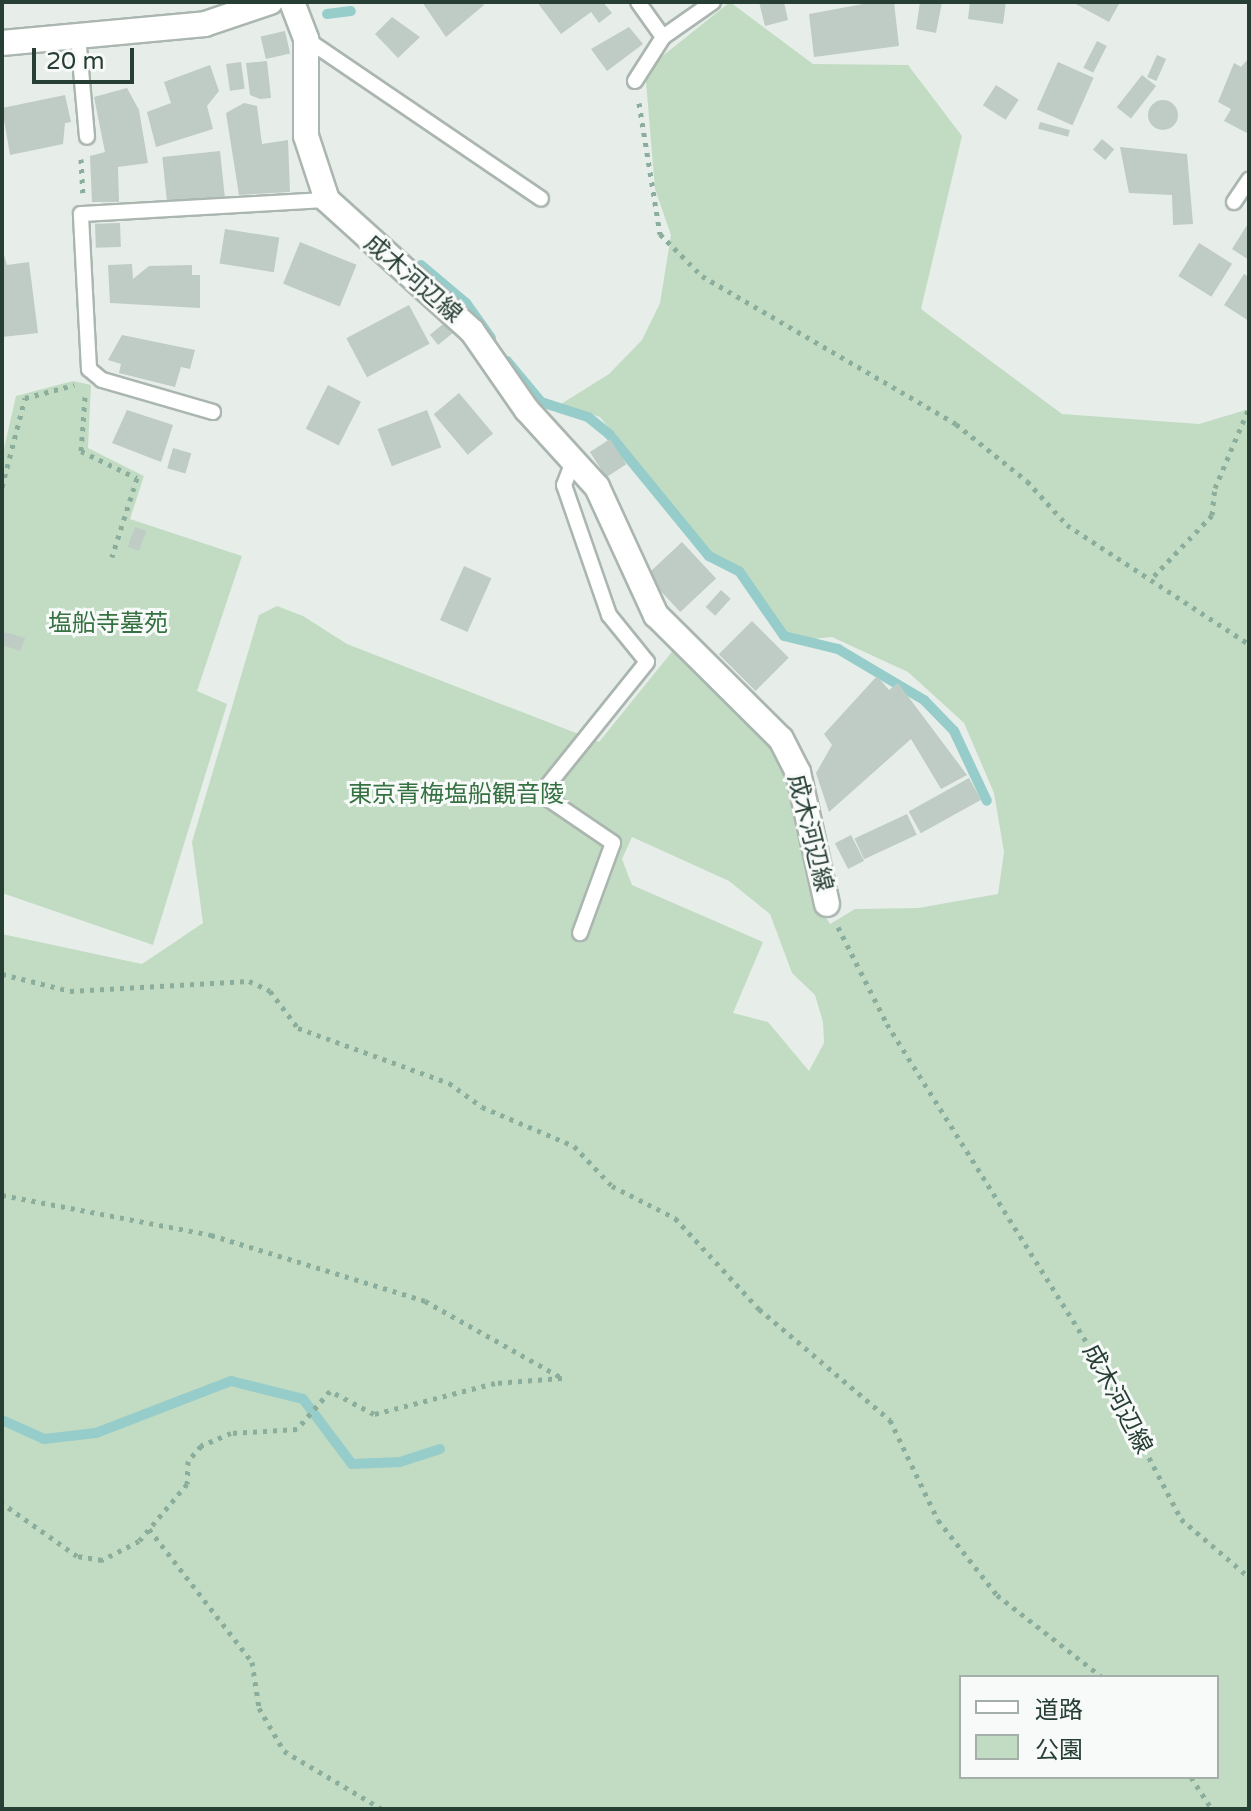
<!DOCTYPE html>
<meta charset="utf-8">
<style>
body{margin:0}
#map{position:relative;width:1251px;height:1811px;overflow:hidden;background:#e7eee9;font-family:"Varela Round","Noto Sans JP",sans-serif}
div>[style]{position:absolute}
.green>*{inset:0;background:#c2dcc4}
.stream>*{height:10px;margin:-5px;padding:0 5px;transform-origin:5px;border-radius:5px;background:#96ccca}
.building>*{inset:0;background:#bfcbc5;transform-origin:0 0}
.round{border-radius:50%}
.path>*{height:5px;margin-top:-2.5px;transform-origin:0;background:repeating-linear-gradient(90deg,#8bae9c 0 4px,transparent 0 10px)}
.roads{filter:drop-shadow(2px 0 #aab6af) drop-shadow(-2px 0 #aab6af) drop-shadow(0 2px #aab6af) drop-shadow(0 -2px #aab6af)}
.service>*{height:14px;margin:-7px;padding:0 7px;transform-origin:7px;border-radius:7px;background:#fff}
.secondary>*{height:24px;margin:-12px;padding:0 12px;transform-origin:12px;border-radius:12px;background:#fff}
span{translate:-50% -50%;white-space:nowrap;text-align:center;line-height:1.15;-webkit-text-stroke:6px #f7faf8;paint-order:stroke}
.street-label{font-size:24px;color:#273e34}
.park-label{font-size:24px;color:#357141}
.frame{position:absolute;inset:0;border:4px solid #273e34;pointer-events:none}
.legend{position:absolute;left:959px;top:1675px;width:260px;height:104px;box-sizing:border-box;background:#f7faf8;border:2px solid #a4afaa;margin:0;padding:10px 14px;list-style:none;font-size:24px;color:#273e34}
.legend li{display:flex;align-items:center;gap:16px;height:40px}
.legend b{width:40px;border:2px solid #a4afaa}
.scale{position:absolute;left:32px;top:48px;width:102px;height:36px;box-sizing:border-box;border:4px solid #273e34;border-top:0;padding-left:10px;font-size:24px;line-height:28px;white-space:nowrap;color:#273e34;-webkit-text-stroke:6px #f7faf8;paint-order:stroke}
</style>
<div id="map">
<div class="green">
<div style="clip-path:polygon(evenodd,730px 2px,813px 64px,908px 65px,962px 136px,921px 309px,1062px 414px,1199px 424px,1249px 409px,1249px 1809px,2px 1809px,2px 934px,142px 964px,203px 923px,192px 842px,259px 615px,277px 606px,303px 616px,347px 644px,599px 742px,675px 648px,784px 754px,818px 905px,830px 924px,855px 909px,918px 908px,998px 894px,1004px 852px,994px 793px,964px 723px,908px 672px,832px 637px,800px 640px,785px 631px,740px 567px,711px 553px,600px 417px,561px 404px,609px 374px,642px 340px,660px 303px,671px 235px,655px 189px,645px 70px,730px 2px,632px 837px,729px 881px,770px 914px,792px 973px,815px 995px,823px 1022px,824px 1043px,809px 1071px,768px 1022px,733px 1013px,763px 942px,632px 885px,622px 859px,632px 837px,730px 2px,961px 1677px,1217px 1677px,1217px 1777px,961px 1777px,961px 1677px)"></div>
<div style="clip-path:polygon(73px 381px,91px 385px,88px 448px,144px 476px,130px 519px,242px 556px,197px 691px,227px 704px,153px 945px,2px 893px,2px 457px,16px 396px)"></div>
</div>
<div class="stream">
<div style="left:327px;top:14px;width:24px;rotate:-7deg"></div>
<div style="left:421px;top:265px;width:59px;rotate:40.2deg"></div>
<div style="left:466px;top:303px;width:43px;rotate:54.5deg"></div>
<div style="left:507px;top:361px;width:53px;rotate:50.3deg"></div>
<div style="left:541px;top:402px;width:49px;rotate:17.7deg"></div>
<div style="left:588px;top:417px;width:27px;rotate:39deg"></div>
<div style="left:609px;top:434px;width:158px;rotate:50.7deg"></div>
<div style="left:709px;top:556px;width:34px;rotate:27deg"></div>
<div style="left:739px;top:571px;width:79px;rotate:55.3deg"></div>
<div style="left:784px;top:636px;width:56px;rotate:13.5deg"></div>
<div style="left:838px;top:649px;width:100px;rotate:30.7deg"></div>
<div style="left:924px;top:700px;width:43px;rotate:45.9deg"></div>
<div style="left:954px;top:731px;width:77px;rotate:64.8deg"></div>
<div style="left:2px;top:1420px;width:46px;rotate:24.3deg"></div>
<div style="left:44px;top:1439px;width:52px;rotate:-6.6deg"></div>
<div style="left:96px;top:1433px;width:145px;rotate:-21.1deg"></div>
<div style="left:231px;top:1381px;width:74px;rotate:14deg"></div>
<div style="left:303px;top:1399px;width:81px;rotate:53deg"></div>
<div style="left:352px;top:1464px;width:48px;rotate:-2.4deg"></div>
<div style="left:400px;top:1462px;width:42px;rotate:-18deg"></div>
</div>
<div class="building">
<div style="clip-path:polygon(422px 2px,482px 2px,484px 5px,446px 37px)"></div>
<div style="clip-path:polygon(537px 2px,603px 2px,612px 13px,599px 23px,591px 12px,561px 34px)"></div>
<div style="clip-path:polygon(759px 2px,784px 2px,788px 20px,765px 26px)"></div>
<div style="clip-path:polygon(874px 2px,894px 2px,899px 46px,814px 57px,809px 14px)"></div>
<div style="clip-path:polygon(920px 2px,942px 2px,936px 33px,916px 29px)"></div>
<div style="clip-path:polygon(970px 2px,1006px 2px,1003px 24px,968px 19px)"></div>
<div style="clip-path:polygon(1072px 2px,1120px 2px,1109px 22px)"></div>
<div style="clip-path:polygon(392px 17px,420px 37px,398px 58px,375px 34px)"></div>
<div style="clip-path:polygon(629px 27px,643px 44px,607px 71px,591px 49px)"></div>
<div style="left:285px;top:31px;width:23px;height:25px;rotate:77deg"></div>
<div style="left:1097px;top:41px;width:11px;height:30px;rotate:27deg"></div>
<div style="left:1157px;top:55px;width:10px;height:24px;rotate:24deg"></div>
<div style="clip-path:polygon(1249px 58px,1249px 134px,1224px 121px,1231px 109px,1218px 102px,1234px 63px,1241px 67px)"></div>
<div style="clip-path:polygon(267px 61px,271px 98px,260px 99px,250px 95px,246px 63px)"></div>
<div style="left:241px;top:62px;width:27px;height:15px;rotate:82deg"></div>
<div style="left:1058px;top:62px;width:39px;height:52px;rotate:24deg"></div>
<div style="clip-path:polygon(210px 65px,219px 91px,207px 106px,213px 129px,156px 147px,147px 112px,171px 103px,164px 82px)"></div>
<div style="left:1142px;top:75px;width:18px;height:41px;rotate:38deg"></div>
<div style="left:996px;top:85px;width:27px;height:24px;rotate:33deg"></div>
<div style="clip-path:polygon(127px 88px,139px 110px,148px 163px,118px 167px,119px 202px,92px 202px,90px 156px,105px 152px,94px 97px)"></div>
<div style="clip-path:polygon(65px 95px,71px 122px,65px 123px,63px 144px,10px 155px,2px 108px)"></div>
<div class="round" style="left:1148px;top:100px;width:30px;height:30px"></div>
<div style="clip-path:polygon(244px 103px,257px 106px,262px 144px,288px 140px,290px 192px,239px 195px,226px 113px)"></div>
<div style="left:1040px;top:122px;width:31px;height:7px;rotate:15deg"></div>
<div style="left:1102px;top:139px;width:16px;height:14px;rotate:40deg"></div>
<div style="clip-path:polygon(1120px 147px,1187px 154px,1193px 224px,1173px 225px,1172px 195px,1129px 193px)"></div>
<div style="left:220px;top:151px;width:46px;height:58px;rotate:84deg"></div>
<div style="clip-path:polygon(1249px 222px,1249px 260px,1232px 249px)"></div>
<div style="left:120px;top:223px;width:24px;height:25px;rotate:88deg"></div>
<div style="left:225px;top:229px;width:55px;height:35px;rotate:9deg"></div>
<div style="left:300px;top:242px;width:61px;height:45px;rotate:22deg"></div>
<div style="left:1199px;top:243px;width:39px;height:39px;rotate:32deg"></div>
<div style="clip-path:polygon(2px 248px,7px 265px,29px 262px,38px 333px,2px 337px)"></div>
<div style="clip-path:polygon(132px 264px,133px 279px,149px 266px,192px 265px,192px 275px,200px 275px,200px 308px,110px 303px,108px 265px)"></div>
<div style="clip-path:polygon(1244px 274px,1249px 277px,1249px 321px,1224px 305px)"></div>
<div style="left:409px;top:305px;width:44px;height:71px;rotate:62deg"></div>
<div style="left:447px;top:321px;width:13px;height:22px;rotate:51deg"></div>
<div style="clip-path:polygon(122px 335px,195px 350px,190px 369px,181px 367px,175px 387px,119px 373px,121px 364px,108px 360px)"></div>
<div style="left:328px;top:385px;width:37px;height:49px;rotate:27deg"></div>
<div style="left:459px;top:393px;width:53px;height:33px;rotate:50deg"></div>
<div style="clip-path:polygon(127px 410px,173px 425px,161px 462px,112px 443px)"></div>
<div style="left:427px;top:410px;width:40px;height:53px;rotate:69deg"></div>
<div style="left:610px;top:439px;width:30px;height:24px;rotate:57deg"></div>
<div style="left:173px;top:448px;width:19px;height:21px;rotate:16deg"></div>
<div style="left:135px;top:527px;width:12px;height:21px;rotate:20deg"></div>
<div style="left:682px;top:542px;width:50px;height:49px;rotate:47deg"></div>
<div style="left:464px;top:566px;width:30px;height:59px;rotate:24deg"></div>
<div style="left:721px;top:590px;width:13px;height:23px;rotate:42deg"></div>
<div style="left:752px;top:621px;width:52px;height:47px;rotate:45deg"></div>
<div style="clip-path:polygon(4px 632px,25px 638px,20px 651px,2px 645px)"></div>
<div style="clip-path:polygon(877px 676px,889px 690px,898px 683px,967px 775px,941px 789px,911px 739px,829px 812px,816px 773px,832px 745px,824px 734px)"></div>
<div style="left:969px;top:778px;width:25px;height:69px;rotate:61deg"></div>
<div style="left:907px;top:814px;width:23px;height:58px;rotate:65deg"></div>
<div style="left:851px;top:835px;width:29px;height:18px;rotate:63deg"></div>
</div>
<div class="path">
<div style="left:639px;top:103px;width:133px;rotate:80.9deg"></div>
<div style="left:660px;top:234px;width:59px;rotate:45deg"></div>
<div style="left:702px;top:276px;width:294px;rotate:30.2deg"></div>
<div style="left:956px;top:424px;width:91px;rotate:38.8deg"></div>
<div style="left:1027px;top:481px;width:59px;rotate:47.7deg"></div>
<div style="left:1067px;top:525px;width:217px;rotate:33.2deg"></div>
<div style="left:81px;top:159px;width:34px;rotate:87deg"></div>
<div style="left:85px;top:397px;width:54px;rotate:94.2deg"></div>
<div style="left:81px;top:451px;width:62px;rotate:25.7deg"></div>
<div style="left:137px;top:478px;width:83px;rotate:107.6deg"></div>
<div style="left:2px;top:487px;width:92px;rotate:-75.5deg"></div>
<div style="left:25px;top:398px;width:51px;rotate:-14.9deg"></div>
<div style="left:1154px;top:576px;width:84px;rotate:-46.4deg"></div>
<div style="left:1212px;top:515px;width:27px;rotate:-84deg"></div>
<div style="left:1215px;top:488px;width:87px;rotate:-67deg"></div>
<div style="left:838px;top:927px;width:109px;rotate:63.2deg"></div>
<div style="left:887px;top:1024px;width:397px;rotate:57.9deg"></div>
<div style="left:1098px;top:1360px;width:179px;rotate:62.4deg"></div>
<div style="left:1181px;top:1519px;width:89px;rotate:40.5deg"></div>
<div style="left:2px;top:974px;width:70px;rotate:14deg"></div>
<div style="left:70px;top:991px;width:179px;rotate:-3.2deg"></div>
<div style="left:249px;top:981px;width:23px;rotate:25deg"></div>
<div style="left:270px;top:991px;width:46px;rotate:52.9deg"></div>
<div style="left:298px;top:1028px;width:161px;rotate:20deg"></div>
<div style="left:449px;top:1083px;width:41px;rotate:36deg"></div>
<div style="left:482px;top:1107px;width:100px;rotate:23deg"></div>
<div style="left:574px;top:1146px;width:55px;rotate:46.5deg"></div>
<div style="left:612px;top:1186px;width:71px;rotate:26.9deg"></div>
<div style="left:675px;top:1218px;width:124px;rotate:47.3deg"></div>
<div style="left:759px;top:1309px;width:172px;rotate:40.3deg"></div>
<div style="left:890px;top:1420px;width:111px;rotate:64.4deg"></div>
<div style="left:938px;top:1520px;width:95px;rotate:51.8deg"></div>
<div style="left:997px;top:1595px;width:133px;rotate:38deg"></div>
<div style="left:2px;top:1195px;width:213px;rotate:10.8deg"></div>
<div style="left:211px;top:1235px;width:224px;rotate:17.1deg"></div>
<div style="left:425px;top:1301px;width:157px;rotate:29.3deg"></div>
<div style="left:562px;top:1378px;width:67px;rotate:175.7deg"></div>
<div style="left:495px;top:1383px;width:125px;rotate:165.6deg"></div>
<div style="left:374px;top:1414px;width:50px;rotate:-152.4deg"></div>
<div style="left:330px;top:1391px;width:50px;rotate:131deg"></div>
<div style="left:297px;top:1429px;width:66px;rotate:176.5deg"></div>
<div style="left:231px;top:1433px;width:33px;rotate:157deg"></div>
<div style="left:201px;top:1446px;width:20px;rotate:131deg"></div>
<div style="left:188px;top:1461px;width:23px;rotate:92deg"></div>
<div style="left:187px;top:1484px;width:75px;rotate:130.1deg"></div>
<div style="left:139px;top:1541px;width:42px;rotate:152.8deg"></div>
<div style="left:102px;top:1560px;width:25px;rotate:-171deg"></div>
<div style="left:77px;top:1556px;width:92px;rotate:-144.8deg"></div>
<div style="left:149px;top:1529px;width:168px;rotate:52.2deg"></div>
<div style="left:252px;top:1662px;width:47px;rotate:81.3deg"></div>
<div style="left:259px;top:1708px;width:50px;rotate:59.8deg"></div>
<div style="left:284px;top:1751px;width:114px;rotate:30.6deg"></div>
<div style="left:1191px;top:1777px;width:38px;rotate:57deg"></div>
</div>
<div class="roads">
<div class="service">
<div style="left:638px;top:2px;width:43px;rotate:54.5deg"></div>
<div style="left:78px;top:36px;width:101px;rotate:84.9deg"></div>
<div style="left:306px;top:39px;width:284px;rotate:34.2deg"></div>
<div style="left:635px;top:81px;width:52px;rotate:-57.5deg"></div>
<div style="left:663px;top:37px;width:61px;rotate:-35deg"></div>
<div style="left:1234px;top:202px;width:27px;rotate:-56deg"></div>
<div style="left:213px;top:412px;width:116px;rotate:-163.9deg"></div>
<div style="left:102px;top:380px;width:17px;rotate:-140deg"></div>
<div style="left:89px;top:369px;width:155px;rotate:-93deg"></div>
<div style="left:81px;top:214px;width:246px;rotate:-3.3deg"></div>
<div style="left:574px;top:459px;width:28px;rotate:111deg"></div>
<div style="left:564px;top:485px;width:138px;rotate:70.9deg"></div>
<div style="left:609px;top:615px;width:60px;rotate:51deg"></div>
<div style="left:647px;top:662px;width:169px;rotate:128.8deg"></div>
<div style="left:541px;top:794px;width:87px;rotate:34.2deg"></div>
<div style="left:613px;top:843px;width:96px;rotate:110.1deg"></div>
</div>
<div class="secondary">
<div style="left:292px;top:2px;width:40px;rotate:69deg"></div>
<div style="left:306px;top:39px;width:97px;rotate:90deg"></div>
<div style="left:306px;top:136px;width:67px;rotate:71.8deg"></div>
<div style="left:327px;top:200px;width:195px;rotate:42.1deg"></div>
<div style="left:472px;top:331px;width:96px;rotate:55.2deg"></div>
<div style="left:527px;top:410px;width:104px;rotate:47.7deg"></div>
<div style="left:597px;top:487px;width:141px;rotate:65.3deg"></div>
<div style="left:656px;top:615px;width:176px;rotate:44.8deg"></div>
<div style="left:781px;top:739px;width:37px;rotate:63deg"></div>
<div style="left:798px;top:772px;width:135px;rotate:77.6deg"></div>
<div style="left:2px;top:43px;width:204px;rotate:-5.3deg"></div>
<div style="left:205px;top:24px;width:69px;rotate:-18.7deg"></div>
</div>
</div>
<div class="street-label">
<span style="left:413px;top:279px;rotate:41deg">成木河辺線</span>
<span style="left:810px;top:833px;rotate:76deg">成木河辺線</span>
<span style="left:1117px;top:1399px;rotate:62deg">成木河辺線</span>
</div>
<div class="park-label">
<span style="left:108px;top:624px">塩船寺墓苑</span>
<span style="left:456px;top:795px">東京青梅塩船観音陵</span>
</div>
<div class="frame"></div>
<ul class="legend">
<li><b style="height:10px;background:#fff"></b>道路</li>
<li><b style="height:22px;background:#c2dcc4"></b>公園</li>
</ul>
<div class="scale">20 m</div>
</div>
